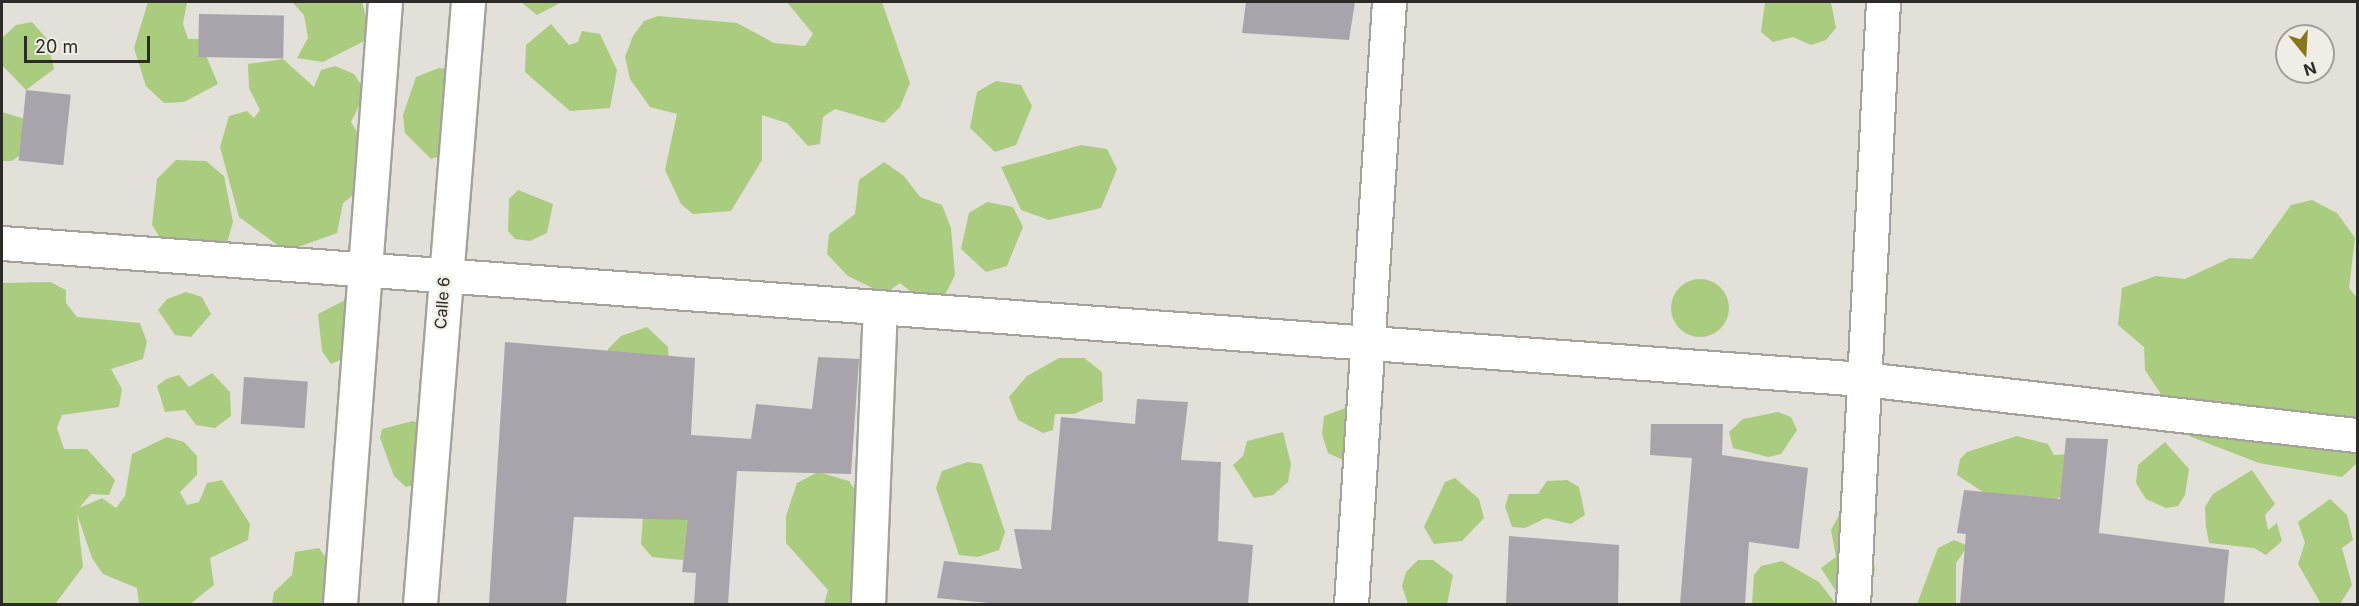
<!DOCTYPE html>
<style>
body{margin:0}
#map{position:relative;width:2359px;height:606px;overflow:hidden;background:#e2e0d8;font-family:Inter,sans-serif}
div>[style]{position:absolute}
.green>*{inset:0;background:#a9cc7f}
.round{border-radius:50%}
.building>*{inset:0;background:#a9a4ab;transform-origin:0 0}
.roads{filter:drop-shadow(2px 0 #a4a29a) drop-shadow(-2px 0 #a4a29a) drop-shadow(0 2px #a4a29a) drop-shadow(0 -2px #a4a29a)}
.minor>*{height:33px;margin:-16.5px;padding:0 16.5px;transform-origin:16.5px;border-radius:16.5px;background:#fff}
span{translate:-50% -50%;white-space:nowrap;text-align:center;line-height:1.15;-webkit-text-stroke:4.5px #efede5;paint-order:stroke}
.street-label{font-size:16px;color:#2c2b28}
.frame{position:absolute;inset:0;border:3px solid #2c2b28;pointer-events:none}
.north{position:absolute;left:2275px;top:24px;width:60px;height:60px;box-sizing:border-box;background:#efede5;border:2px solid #a19f99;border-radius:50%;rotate:162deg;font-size:16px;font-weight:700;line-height:24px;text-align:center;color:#2c2b28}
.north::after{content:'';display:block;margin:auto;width:21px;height:27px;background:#8a761a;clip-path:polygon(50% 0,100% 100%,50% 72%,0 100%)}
.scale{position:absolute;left:24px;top:36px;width:126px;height:27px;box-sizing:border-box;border:3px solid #2c2b28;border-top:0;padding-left:8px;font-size:18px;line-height:21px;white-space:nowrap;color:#2c2b28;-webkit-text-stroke:4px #efede5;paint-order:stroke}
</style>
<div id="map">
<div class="green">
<div style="clip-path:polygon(148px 2px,187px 2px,183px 24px,188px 39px,199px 39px,218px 84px,184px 102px,164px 103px,146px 86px,134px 48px)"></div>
<div style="clip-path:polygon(292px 2px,362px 2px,372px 37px,323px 62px,297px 58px,308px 38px,304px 15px)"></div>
<div style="clip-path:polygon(521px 2px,562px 2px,537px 15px)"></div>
<div style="clip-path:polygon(787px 2px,882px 2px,910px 83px,900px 107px,884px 123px,835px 109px,823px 117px,820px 144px,808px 146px,787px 123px,762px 115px,762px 160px,731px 211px,693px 214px,681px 204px,665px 170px,677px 114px,650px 107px,630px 79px,625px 57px,633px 36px,644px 21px,658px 16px,737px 23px,774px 43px,805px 46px,813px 34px)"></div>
<div style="clip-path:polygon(1765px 2px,1831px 2px,1836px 28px,1826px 40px,1811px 45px,1793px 37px,1773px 42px,1761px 32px)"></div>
<div style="clip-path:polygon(32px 22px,47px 39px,54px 69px,26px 90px,2px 65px,2px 38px,16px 25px)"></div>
<div style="clip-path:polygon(551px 24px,569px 45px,578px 42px,582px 31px,600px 34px,617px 70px,610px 108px,570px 111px,525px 72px,526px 45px)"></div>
<div style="clip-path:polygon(283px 59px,314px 87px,321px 70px,335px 66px,354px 74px,366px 92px,351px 122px,360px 137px,362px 188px,343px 203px,337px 233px,301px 246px,279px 246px,239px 217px,220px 147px,229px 116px,247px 111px,254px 118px,260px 110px,249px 88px,248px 64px)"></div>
<div style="clip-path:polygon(439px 68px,457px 71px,453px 152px,431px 159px,405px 133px,403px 115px,416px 77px)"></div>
<div style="clip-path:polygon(996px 81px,1021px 85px,1032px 106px,1016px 145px,995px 152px,970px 128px,977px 92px)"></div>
<div style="clip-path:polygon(2px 112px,28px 120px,24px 152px,12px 161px,2px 161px)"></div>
<div style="clip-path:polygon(1081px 145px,1107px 149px,1117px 169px,1101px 208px,1049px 220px,1021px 210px,1001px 167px)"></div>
<div style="clip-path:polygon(176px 160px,206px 161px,224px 176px,233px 222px,227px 243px,161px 239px,152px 225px,157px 179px)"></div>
<div style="clip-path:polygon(884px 162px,904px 176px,920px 197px,942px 205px,951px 228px,955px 275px,944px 297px,919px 298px,900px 283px,885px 294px,848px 276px,827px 254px,829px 234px,855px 214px,859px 180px)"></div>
<div style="clip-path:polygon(518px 190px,553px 204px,547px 233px,530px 241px,515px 239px,508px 231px,509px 199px)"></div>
<div style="clip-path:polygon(2312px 200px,2337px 213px,2355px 238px,2349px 288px,2357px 298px,2357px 463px,2342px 477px,2259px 463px,2189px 436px,2145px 370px,2144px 347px,2118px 325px,2122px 288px,2156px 276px,2185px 279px,2230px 258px,2252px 259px,2291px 205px)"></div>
<div style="clip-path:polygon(987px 202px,1013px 207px,1023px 227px,1007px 266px,986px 272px,961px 249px,969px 213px)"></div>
<div class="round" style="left:1671px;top:279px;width:58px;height:58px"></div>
<div style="clip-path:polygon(50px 282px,66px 290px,66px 303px,77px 317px,140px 323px,147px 342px,143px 359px,111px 369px,122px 389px,119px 407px,62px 415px,57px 428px,64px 449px,87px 449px,115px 480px,109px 495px,91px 494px,79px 508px,102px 498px,116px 508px,125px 496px,132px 454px,167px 437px,184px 442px,197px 456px,197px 475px,180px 492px,187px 505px,199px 502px,207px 483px,222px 480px,250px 524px,248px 540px,210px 558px,214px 585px,190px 604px,139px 604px,137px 588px,103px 574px,92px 558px,77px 514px,83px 567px,55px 604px,2px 604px,2px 283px)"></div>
<div style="clip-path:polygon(186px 292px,202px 297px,211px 314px,191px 337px,175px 335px,158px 310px,167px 299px)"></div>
<div style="clip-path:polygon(357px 294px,363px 350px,331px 364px,322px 351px,318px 314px)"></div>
<div style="clip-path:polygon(647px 327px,668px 347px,669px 369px,608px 368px,608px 349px,621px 336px)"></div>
<div style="clip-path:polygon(1059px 358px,1084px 358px,1102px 372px,1103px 401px,1074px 414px,1055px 414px,1053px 430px,1043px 433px,1018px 420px,1009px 397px,1027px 376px)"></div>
<div style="clip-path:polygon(212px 373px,230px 392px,231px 416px,215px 428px,196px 425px,185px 410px,165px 412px,157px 386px,166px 379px,179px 375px,189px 387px)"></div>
<div style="clip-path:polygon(1359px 403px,1381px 425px,1379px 463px,1345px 461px,1328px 453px,1322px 434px,1324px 416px)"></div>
<div style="clip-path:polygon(1778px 412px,1791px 417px,1797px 430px,1781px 454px,1768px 457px,1733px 448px,1729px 432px,1743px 419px)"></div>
<div style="clip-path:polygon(413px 421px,432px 429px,421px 483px,406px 487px,394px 476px,380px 438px,382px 429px)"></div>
<div style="clip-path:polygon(1283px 432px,1291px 464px,1288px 482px,1273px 495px,1254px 498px,1233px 465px,1243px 456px,1247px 441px)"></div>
<div style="clip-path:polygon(2017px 436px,2048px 444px,2054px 455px,2072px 454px,2067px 495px,2052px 500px,1983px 492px,1957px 475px,1960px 459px,1967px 452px)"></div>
<div style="clip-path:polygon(2165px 442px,2189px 469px,2185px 495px,2178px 506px,2166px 508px,2146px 499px,2136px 483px,2138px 465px)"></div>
<div style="clip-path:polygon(968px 462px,982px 464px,1005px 532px,999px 550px,978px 557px,959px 555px,936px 488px,942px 471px)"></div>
<div style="clip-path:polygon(2252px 470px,2275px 504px,2265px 515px,2268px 530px,2277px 523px,2282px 541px,2266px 555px,2254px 548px,2209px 543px,2206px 527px,2205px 507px,2213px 494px)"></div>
<div style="clip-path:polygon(818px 472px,849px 481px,861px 499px,872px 604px,824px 604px,828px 590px,786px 543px,786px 516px,797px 483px)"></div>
<div style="clip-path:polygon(1455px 478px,1479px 499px,1484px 518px,1462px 541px,1434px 544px,1424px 527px,1445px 482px)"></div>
<div style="clip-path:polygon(1567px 480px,1579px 487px,1585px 515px,1571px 524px,1546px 518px,1525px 528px,1512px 527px,1505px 506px,1509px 494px,1538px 494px,1547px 481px)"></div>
<div style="clip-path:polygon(1872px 497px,1878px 514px,1870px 535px,1875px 571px,1837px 593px,1821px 568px,1836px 557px,1831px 530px,1843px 508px)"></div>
<div style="clip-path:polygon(2330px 499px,2347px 515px,2353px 540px,2342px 548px,2352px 585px,2340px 604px,2321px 604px,2298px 564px,2305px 543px,2298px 522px)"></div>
<div style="clip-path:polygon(643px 516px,695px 518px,695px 551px,682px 560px,652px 557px,641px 544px)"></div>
<div style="clip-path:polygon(1954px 540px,1968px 546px,1956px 563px,1956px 604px,1917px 604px,1938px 548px)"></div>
<div style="clip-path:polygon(319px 548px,338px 575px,333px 604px,272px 604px,274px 592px,292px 575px,295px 552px)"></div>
<div style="clip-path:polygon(1418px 560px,1433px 560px,1453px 575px,1447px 604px,1408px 604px,1402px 586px,1406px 572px)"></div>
<div style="clip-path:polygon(1782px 561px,1819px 582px,1836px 604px,1752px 604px,1754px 575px,1761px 566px)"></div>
</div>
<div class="building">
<div style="clip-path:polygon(1246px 2px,1355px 2px,1349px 40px,1242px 33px)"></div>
<div style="left:199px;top:14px;width:85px;height:43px;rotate:1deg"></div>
<div style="left:26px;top:90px;width:45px;height:71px;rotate:6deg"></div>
<div style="clip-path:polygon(505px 342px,695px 358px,691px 435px,751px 439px,756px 404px,812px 409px,818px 357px,859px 359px,851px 474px,737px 471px,728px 604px,694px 604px,696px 573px,682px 572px,688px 520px,574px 517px,566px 604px,489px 604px)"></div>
<div style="left:244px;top:377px;width:64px;height:47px;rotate:4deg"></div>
<div style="clip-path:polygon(1137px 399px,1188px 402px,1181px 460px,1221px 462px,1218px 541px,1253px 545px,1248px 604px,999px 604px,937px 598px,944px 561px,1022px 569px,1014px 529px,1051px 530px,1061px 417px,1135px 424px)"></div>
<div style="clip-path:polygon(1651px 424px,1723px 424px,1722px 455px,1808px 468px,1799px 549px,1749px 542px,1745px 604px,1680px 604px,1692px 458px,1650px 455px)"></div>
<div style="clip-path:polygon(2066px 438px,2108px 439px,2099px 533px,2229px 550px,2224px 604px,1960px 604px,1966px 534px,1957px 533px,1964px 490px,2060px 499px)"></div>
<div style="clip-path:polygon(1509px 536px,1619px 545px,1618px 604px,1506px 604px)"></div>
</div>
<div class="roads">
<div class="minor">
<div style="left:2px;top:243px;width:1867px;rotate:4.18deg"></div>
<div style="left:1864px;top:379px;width:497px;rotate:6.5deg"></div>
<div style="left:340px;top:604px;width:604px;rotate:-85.73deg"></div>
<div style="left:420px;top:604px;width:604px;rotate:-85.44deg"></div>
<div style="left:868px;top:604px;width:297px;rotate:-87.7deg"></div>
<div style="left:1351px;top:604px;width:603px;rotate:-86.39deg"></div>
<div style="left:1853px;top:604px;width:603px;rotate:-87.15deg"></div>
</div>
</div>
<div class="street-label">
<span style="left:442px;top:303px;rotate:-86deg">Calle 6</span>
</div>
<div class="frame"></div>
<div class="north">N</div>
<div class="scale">20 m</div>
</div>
